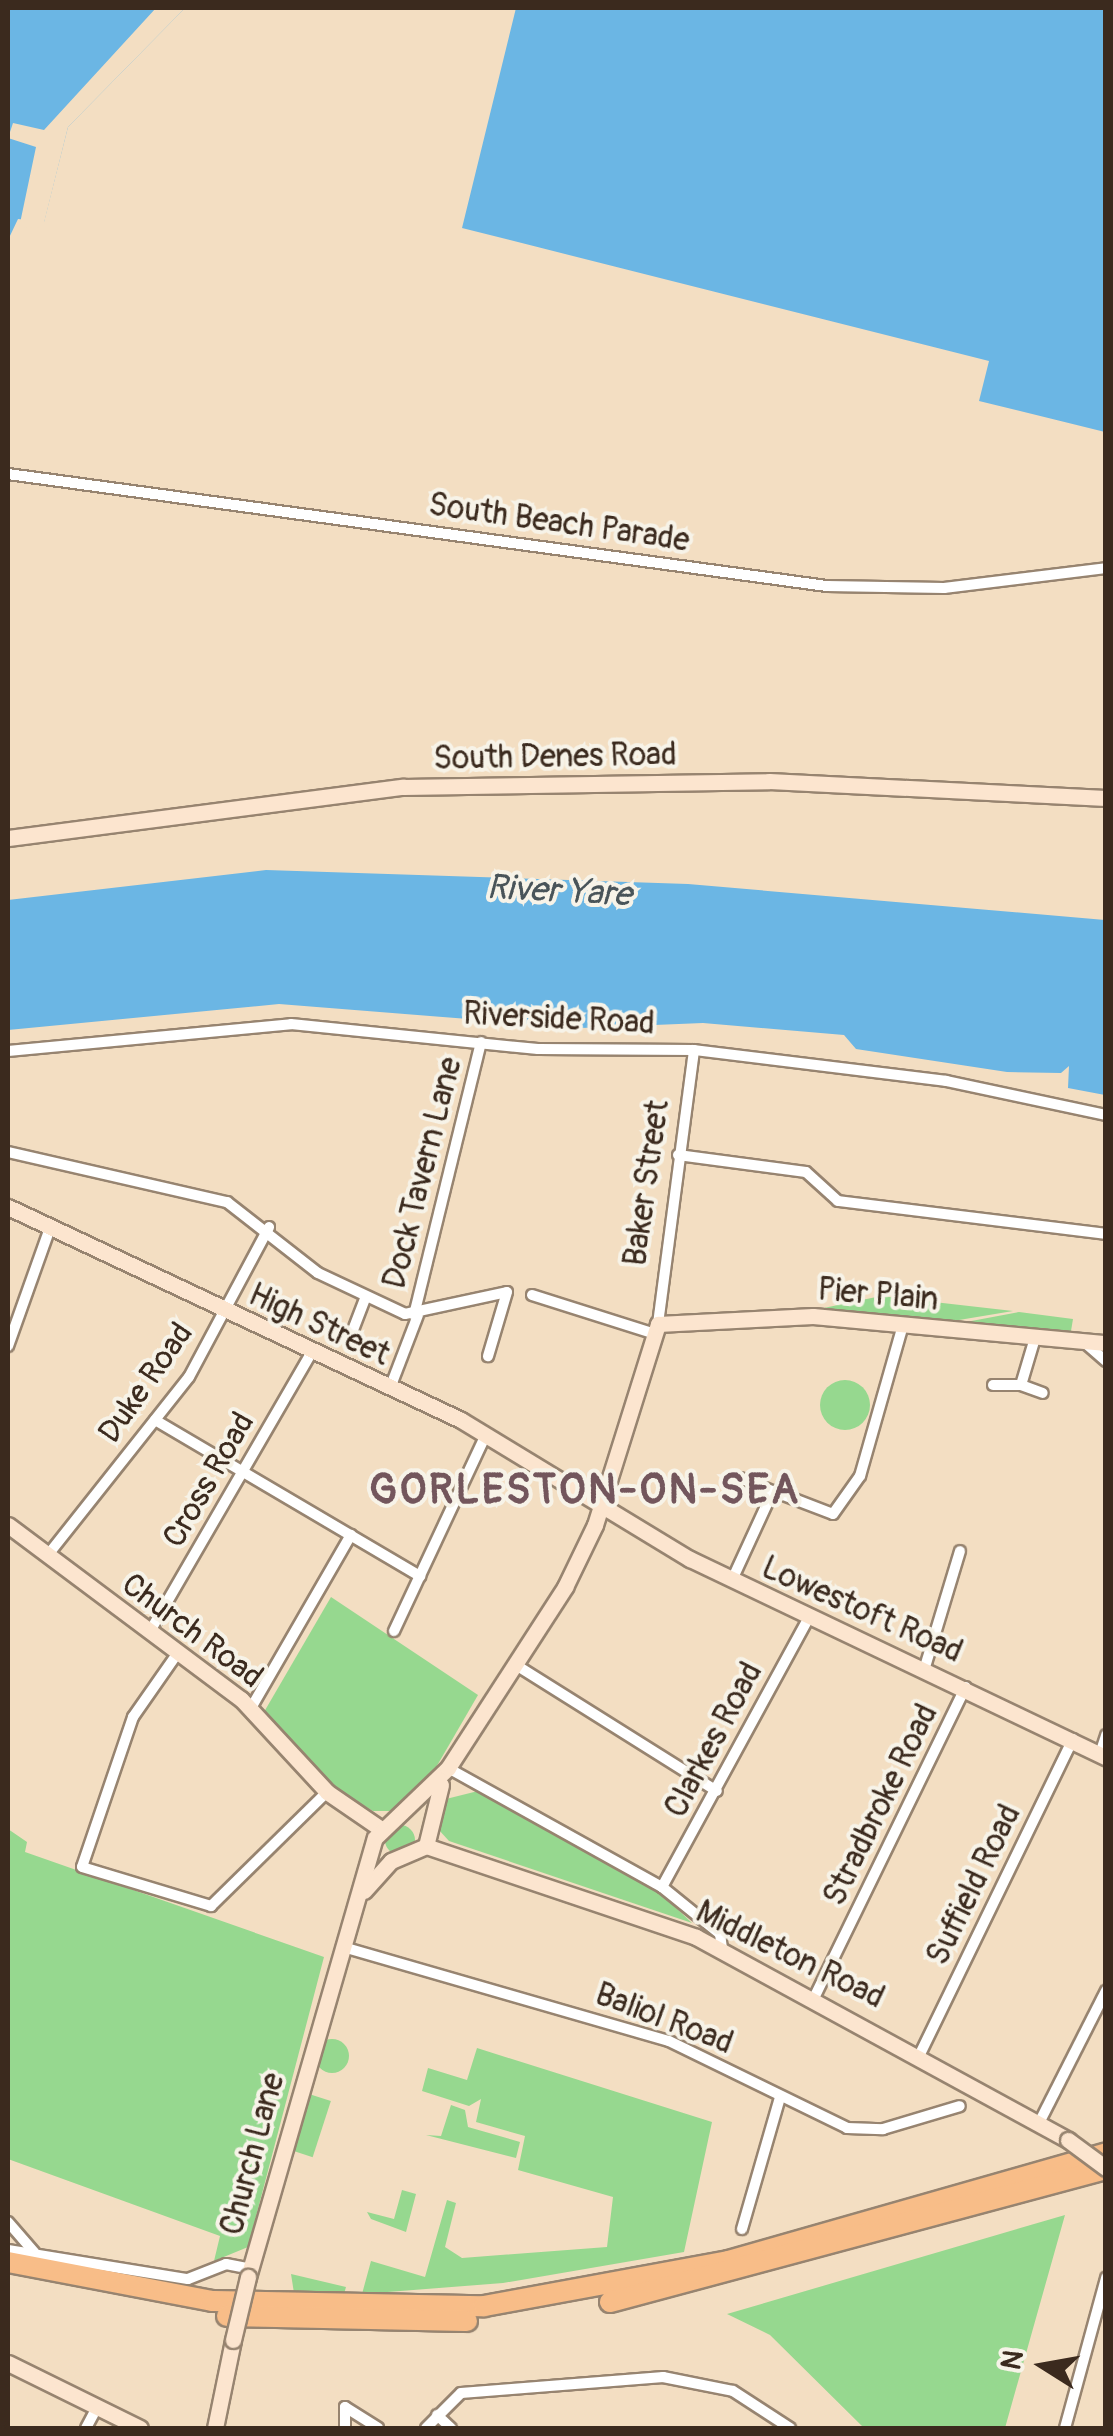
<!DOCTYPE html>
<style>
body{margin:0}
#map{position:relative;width:1113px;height:2436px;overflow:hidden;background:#f3dec2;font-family:Pangolin,sans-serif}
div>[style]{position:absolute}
.green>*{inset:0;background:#96d88f;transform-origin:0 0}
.round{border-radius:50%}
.water>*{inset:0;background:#6bb6e4}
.pier>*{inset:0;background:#f3dec2}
.roads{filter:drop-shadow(2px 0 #978470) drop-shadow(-2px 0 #978470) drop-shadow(0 2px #978470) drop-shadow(0 -2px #978470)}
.street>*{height:10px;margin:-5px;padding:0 5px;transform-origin:5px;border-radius:5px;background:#fff}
.secondary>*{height:15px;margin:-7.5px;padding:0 7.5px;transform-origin:7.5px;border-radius:7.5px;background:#fce5cf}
.highway>*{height:20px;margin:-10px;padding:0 10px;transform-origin:10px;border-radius:10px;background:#f8bd88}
.bridges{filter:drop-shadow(2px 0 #978470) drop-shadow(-2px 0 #978470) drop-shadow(0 2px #978470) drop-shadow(0 -2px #978470)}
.secondary-bridge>*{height:15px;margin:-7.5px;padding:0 7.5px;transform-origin:7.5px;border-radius:7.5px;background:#fce5cf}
span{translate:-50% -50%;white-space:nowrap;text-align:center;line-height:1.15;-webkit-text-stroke:8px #f7f3e8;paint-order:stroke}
.street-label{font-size:32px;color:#3b2a1e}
.water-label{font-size:35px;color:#495459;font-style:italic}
.district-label{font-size:42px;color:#73565c;font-weight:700;letter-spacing:2.5px}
.frame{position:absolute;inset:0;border:10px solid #3b2a1e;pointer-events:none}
.north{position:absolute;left:993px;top:2316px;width:100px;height:100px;-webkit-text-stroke:8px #f7f3e8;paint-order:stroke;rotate:281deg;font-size:28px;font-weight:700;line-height:40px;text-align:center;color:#3b2a1e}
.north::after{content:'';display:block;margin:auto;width:35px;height:45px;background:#3b2a1e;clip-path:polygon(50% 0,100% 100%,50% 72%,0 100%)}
</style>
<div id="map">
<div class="green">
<div style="clip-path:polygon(881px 1296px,1013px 1311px,953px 1321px,819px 1309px)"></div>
<div style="clip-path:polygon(1019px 1312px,1073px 1319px,1071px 1331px,966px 1322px)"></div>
<div class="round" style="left:820px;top:1380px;width:50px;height:50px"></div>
<div style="clip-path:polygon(331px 1597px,478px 1695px,431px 1776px,399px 1811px,373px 1811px,334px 1788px,264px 1712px)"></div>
<div style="clip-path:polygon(478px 1791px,652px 1885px,692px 1923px,449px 1841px,438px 1829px,442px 1800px)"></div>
<div class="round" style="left:385px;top:1825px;width:30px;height:30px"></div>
<div style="clip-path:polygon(8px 1829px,27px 1842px,25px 1852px,324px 1957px,248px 2247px,214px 2261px,220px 2236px,8px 2159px)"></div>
<div class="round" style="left:315px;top:2039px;width:34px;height:34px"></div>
<div style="clip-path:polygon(477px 2048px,712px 2122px,684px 2252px,503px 2283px,362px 2294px,371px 2261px,425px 2277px,447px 2200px,456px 2203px,445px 2247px,462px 2258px,607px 2247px,613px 2197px,518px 2170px,525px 2136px,476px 2122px,481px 2099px,469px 2106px,422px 2091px,428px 2068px,467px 2080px)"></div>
<div style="left:309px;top:2094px;width:23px;height:59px;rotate:18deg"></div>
<div style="clip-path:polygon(451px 2105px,465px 2110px,468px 2127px,520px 2142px,516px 2158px,426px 2135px,441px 2136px)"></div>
<div style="clip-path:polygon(402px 2190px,416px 2194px,406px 2232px,371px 2219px,367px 2212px,394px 2219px)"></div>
<div style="clip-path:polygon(1065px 2215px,1005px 2428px,864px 2428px,770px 2335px,727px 2314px)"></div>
<div style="clip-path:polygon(291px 2274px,346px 2287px,344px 2294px,294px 2293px)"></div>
</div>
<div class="water">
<div style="clip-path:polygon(8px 8px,185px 8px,68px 127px,44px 222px,18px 219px,8px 240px)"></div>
<div style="clip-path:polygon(516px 8px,1105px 8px,1105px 432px,979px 401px,989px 361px,462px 228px)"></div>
<div style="clip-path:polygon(266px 870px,688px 884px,1105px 920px,1105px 1095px,1068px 1088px,1069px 1066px,1061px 1073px,1007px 1072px,856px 1049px,844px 1035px,703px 1023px,581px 1028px,279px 1004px,8px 1030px,8px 900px)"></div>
</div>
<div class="pier">
<div style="clip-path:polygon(156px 8px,185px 8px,68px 127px,43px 227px,19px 228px,36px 147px,8px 138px,13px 123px,44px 130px)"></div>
</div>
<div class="roads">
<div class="street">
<div style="left:8px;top:474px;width:827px;rotate:7.79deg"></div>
<div style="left:827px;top:586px;width:117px;rotate:1deg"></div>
<div style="left:944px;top:588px;width:163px;rotate:-7deg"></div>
<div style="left:8px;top:1051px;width:284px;rotate:-5.4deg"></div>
<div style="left:291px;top:1024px;width:248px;rotate:5.8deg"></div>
<div style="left:538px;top:1049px;width:156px;rotate:0.4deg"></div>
<div style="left:694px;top:1050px;width:254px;rotate:7deg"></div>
<div style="left:946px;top:1081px;width:164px;rotate:12deg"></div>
<div style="left:8px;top:1152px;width:225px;rotate:12.9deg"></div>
<div style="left:227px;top:1202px;width:115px;rotate:38deg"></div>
<div style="left:318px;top:1273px;width:96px;rotate:25.2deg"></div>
<div style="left:405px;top:1314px;width:104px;rotate:-12.2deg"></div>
<div style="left:507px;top:1292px;width:67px;rotate:106.5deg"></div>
<div style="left:678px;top:1155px;width:129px;rotate:7.6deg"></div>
<div style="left:806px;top:1172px;width:43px;rotate:42.2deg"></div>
<div style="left:838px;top:1201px;width:270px;rotate:7deg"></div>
<div style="left:532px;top:1295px;width:126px;rotate:17.6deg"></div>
<div style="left:414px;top:1315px;width:281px;rotate:-76.2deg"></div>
<div style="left:658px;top:1324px;width:276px;rotate:-82.5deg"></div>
<div style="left:353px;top:1330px;width:34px;rotate:-69deg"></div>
<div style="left:1084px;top:1342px;width:29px;rotate:41deg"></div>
<div style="left:8px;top:1346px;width:125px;rotate:-70.4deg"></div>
<div style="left:993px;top:1385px;width:28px"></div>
<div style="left:1021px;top:1385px;width:49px;rotate:-73.4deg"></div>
<div style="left:1021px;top:1385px;width:23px;rotate:20deg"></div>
<div style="left:390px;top:1388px;width:78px;rotate:-69deg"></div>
<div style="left:155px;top:1420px;width:308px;rotate:30.5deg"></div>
<div style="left:740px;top:1478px;width:35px;rotate:22deg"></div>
<div style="left:47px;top:1556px;width:228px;rotate:-51.6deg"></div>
<div style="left:189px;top:1377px;width:170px;rotate:-61.9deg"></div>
<div style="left:732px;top:1580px;width:98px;rotate:-65.3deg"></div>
<div style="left:773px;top:1491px;width:64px;rotate:21deg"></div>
<div style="left:833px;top:1514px;width:47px;rotate:-54.6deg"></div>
<div style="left:860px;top:1476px;width:157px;rotate:-74.1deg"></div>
<div style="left:394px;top:1631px;width:217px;rotate:-64.9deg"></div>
<div style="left:149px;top:1633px;width:325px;rotate:-59.9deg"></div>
<div style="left:177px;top:1654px;width:77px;rotate:124.9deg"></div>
<div style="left:133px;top:1717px;width:158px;rotate:108.8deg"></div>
<div style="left:82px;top:1867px;width:135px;rotate:16.8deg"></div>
<div style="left:211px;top:1906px;width:163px;rotate:-44.5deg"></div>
<div style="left:516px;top:1665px;width:237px;rotate:32.1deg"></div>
<div style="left:925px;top:1667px;width:121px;rotate:-73.2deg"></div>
<div style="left:251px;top:1708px;width:200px;rotate:-60deg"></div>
<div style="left:1100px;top:1754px;width:20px;rotate:-72deg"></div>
<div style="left:448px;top:1768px;width:245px;rotate:29.1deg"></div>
<div style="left:662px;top:1887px;width:75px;rotate:39deg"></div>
<div style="left:720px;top:1934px;width:15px;rotate:82deg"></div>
<div style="left:662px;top:1887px;width:307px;rotate:-61.4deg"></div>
<div style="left:343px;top:1947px;width:339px;rotate:16.1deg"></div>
<div style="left:669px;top:2041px;width:198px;rotate:26deg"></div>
<div style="left:847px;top:2128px;width:36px;rotate:2deg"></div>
<div style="left:883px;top:2129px;width:80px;rotate:-16.6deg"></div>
<div style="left:814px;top:1998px;width:346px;rotate:-64deg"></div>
<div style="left:921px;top:2052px;width:348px;rotate:-64.1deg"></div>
<div style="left:1040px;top:2121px;width:146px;rotate:-63.1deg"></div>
<div style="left:8px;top:2222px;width:40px;rotate:49deg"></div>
<div style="left:742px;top:2229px;width:137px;rotate:-73.9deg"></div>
<div style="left:8px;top:2250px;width:182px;rotate:9.2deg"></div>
<div style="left:188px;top:2279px;width:41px;rotate:-21.5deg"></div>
<div style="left:226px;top:2264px;width:25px;rotate:11deg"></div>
<div style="left:437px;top:2415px;width:19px;rotate:43deg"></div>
<div style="left:86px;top:2428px;width:24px;rotate:-62deg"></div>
<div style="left:345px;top:2428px;width:21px;rotate:-90deg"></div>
<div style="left:345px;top:2407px;width:39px;rotate:32deg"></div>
<div style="left:426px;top:2428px;width:49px;rotate:-45deg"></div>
<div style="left:461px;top:2393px;width:203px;rotate:-4.5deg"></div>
<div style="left:663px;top:2377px;width:71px;rotate:11.3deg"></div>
<div style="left:733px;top:2391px;width:68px;rotate:33deg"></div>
<div style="left:1065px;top:2428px;width:156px;rotate:-74.7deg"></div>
</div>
<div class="secondary">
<div style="left:8px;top:838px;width:398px;rotate:-7.4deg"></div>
<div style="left:403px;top:787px;width:366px;rotate:-0.9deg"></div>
<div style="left:769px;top:781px;width:337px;rotate:2.9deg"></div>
<div style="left:8px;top:1207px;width:501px;rotate:25.18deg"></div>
<div style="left:461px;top:1420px;width:268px;rotate:31.3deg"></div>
<div style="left:690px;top:1559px;width:461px;rotate:25.5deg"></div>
<div style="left:8px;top:1525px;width:291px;rotate:36.8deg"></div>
<div style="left:241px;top:1699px;width:127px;rotate:47.2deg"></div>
<div style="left:327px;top:1792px;width:65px;rotate:34.4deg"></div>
<div style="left:426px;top:1846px;width:285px;rotate:18.6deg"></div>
<div style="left:696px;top:1937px;width:424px;rotate:28.6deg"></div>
<div style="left:364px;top:1891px;width:40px;rotate:-48deg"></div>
<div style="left:391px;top:1861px;width:38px;rotate:-23deg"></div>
<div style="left:426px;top:1846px;width:63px;rotate:-76.2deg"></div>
<div style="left:248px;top:2277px;width:457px;rotate:-73.9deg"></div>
<div style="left:375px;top:1838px;width:101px;rotate:-43.8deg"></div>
<div style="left:448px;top:1768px;width:216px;rotate:-57.1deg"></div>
<div style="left:565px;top:1587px;width:69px;rotate:-64.2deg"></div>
<div style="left:595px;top:1525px;width:211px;rotate:-72.6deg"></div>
<div style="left:658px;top:1324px;width:155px;rotate:-3deg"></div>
<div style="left:813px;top:1316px;width:294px;rotate:5.3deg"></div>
<div style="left:8px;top:2363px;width:147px;rotate:26.2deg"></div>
<div style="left:215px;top:2428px;width:90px;rotate:-78.4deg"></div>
</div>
<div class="highway">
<div style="left:8px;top:2262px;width:208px;rotate:10.8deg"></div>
<div style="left:212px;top:2301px;width:272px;rotate:1.1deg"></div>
<div style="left:484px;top:2306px;width:248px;rotate:-10.4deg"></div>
<div style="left:728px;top:2261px;width:393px;rotate:-15.9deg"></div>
<div style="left:610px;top:2302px;width:514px;rotate:-15.01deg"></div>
<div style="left:227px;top:2316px;width:240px;rotate:1.2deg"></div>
</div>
</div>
<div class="bridges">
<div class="secondary-bridge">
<div style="left:1068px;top:2140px;width:47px;rotate:36.4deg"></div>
<div style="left:233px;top:2340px;width:65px;rotate:-76.6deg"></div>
</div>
</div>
<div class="street-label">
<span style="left:559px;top:523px;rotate:8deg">South Beach Parade</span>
<span style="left:555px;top:757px;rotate:-1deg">South Denes Road</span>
<span style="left:559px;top:1019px;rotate:3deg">Riverside Road</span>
<span style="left:423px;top:1173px;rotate:-76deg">Dock Tavern Lane</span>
<span style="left:647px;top:1183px;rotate:-82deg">Baker Street</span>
<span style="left:878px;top:1295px;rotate:5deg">Pier Plain</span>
<span style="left:319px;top:1325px;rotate:25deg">High Street</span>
<span style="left:146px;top:1383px;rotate:-55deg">Duke Road</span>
<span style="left:209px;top:1480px;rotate:-60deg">Cross Road</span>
<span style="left:862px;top:1610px;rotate:24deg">Lowestoft Road</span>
<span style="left:192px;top:1631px;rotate:37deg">Church Road</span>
<span style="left:714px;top:1740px;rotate:-62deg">Clarkes Road</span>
<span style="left:881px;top:1805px;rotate:-64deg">Stradbroke Road</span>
<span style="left:974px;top:1885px;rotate:-64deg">Suffield Road</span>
<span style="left:790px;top:1955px;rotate:26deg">Middleton Road</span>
<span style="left:664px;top:2019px;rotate:21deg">Baliol Road</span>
<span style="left:253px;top:2154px;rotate:-75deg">Church Lane</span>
</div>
<div class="water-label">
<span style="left:559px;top:891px;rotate:3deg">River Yare</span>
</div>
<div class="district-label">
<span style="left:585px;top:1490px">GORLESTON-ON-SEA</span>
</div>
<div class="frame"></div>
<div class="north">N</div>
</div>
